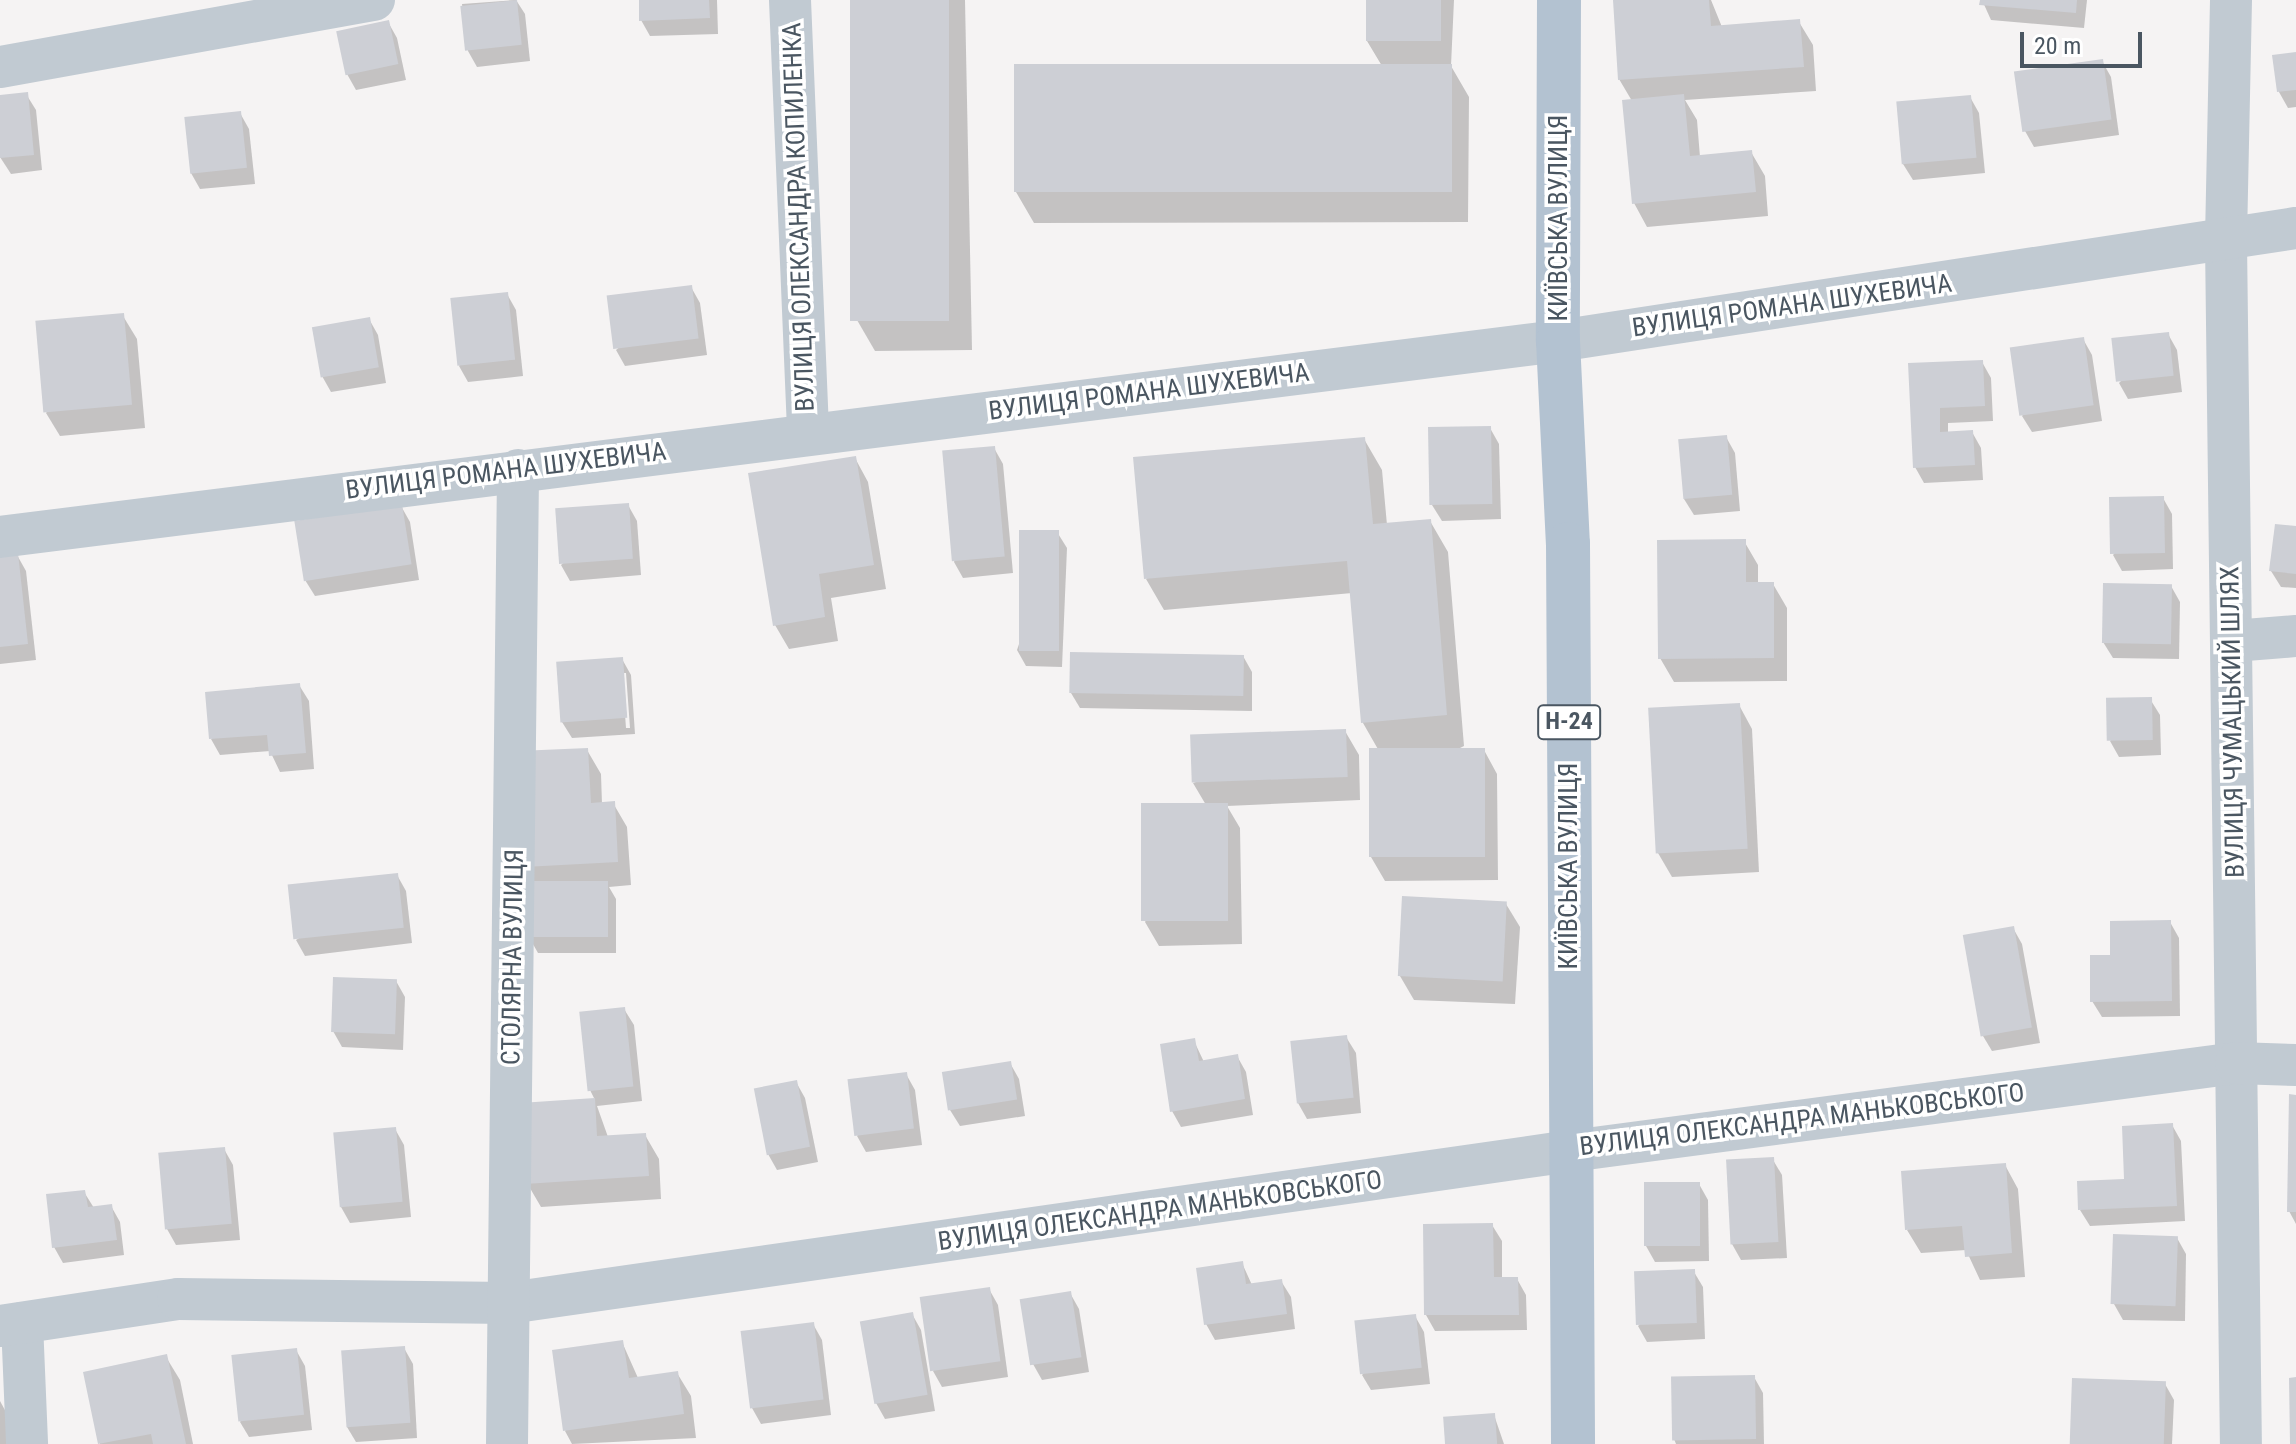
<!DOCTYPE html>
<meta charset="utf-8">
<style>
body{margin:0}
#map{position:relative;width:2296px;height:1444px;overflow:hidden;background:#f5f3f3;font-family:"Roboto Condensed",sans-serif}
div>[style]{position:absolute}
.shadow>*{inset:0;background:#0003}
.building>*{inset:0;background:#cdcfd5;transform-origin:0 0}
.street>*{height:42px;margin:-21px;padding:0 21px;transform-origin:21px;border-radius:21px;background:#c1cad2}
.primary>*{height:44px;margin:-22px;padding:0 22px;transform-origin:22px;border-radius:22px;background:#b3c2d1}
span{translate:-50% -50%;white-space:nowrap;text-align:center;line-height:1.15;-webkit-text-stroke:7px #fff;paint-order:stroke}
.shield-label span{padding:2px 6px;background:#fff;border:2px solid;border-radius:6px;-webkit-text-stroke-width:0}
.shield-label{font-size:24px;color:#4a5661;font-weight:700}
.street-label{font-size:26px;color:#4a5661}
.scale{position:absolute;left:2020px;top:32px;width:122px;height:36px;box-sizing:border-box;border:4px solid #4a5661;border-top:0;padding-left:10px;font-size:24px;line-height:28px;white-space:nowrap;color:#4a5661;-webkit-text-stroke:6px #fff;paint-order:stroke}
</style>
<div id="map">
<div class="shadow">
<div style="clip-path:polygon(516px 0,525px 14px,530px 61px,477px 67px,468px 51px,462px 4px)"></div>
<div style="clip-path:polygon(641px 0,717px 0,718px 34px,650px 36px,641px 20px)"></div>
<div style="clip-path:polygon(852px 0,965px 0,972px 350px,875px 351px,857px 320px)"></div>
<div style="clip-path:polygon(1368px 0,1454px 0,1451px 66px,1469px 97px,1468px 222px,1034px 223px,1016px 192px,1382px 66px,1367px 41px)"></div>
<div style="clip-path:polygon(1615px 0,1711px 0,1722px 27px,1799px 22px,1813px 45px,1816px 91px,1685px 100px,1697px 120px,1700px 157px,1751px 152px,1765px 176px,1768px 216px,1647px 227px,1634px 203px,1632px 101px,1619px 79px)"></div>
<div style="clip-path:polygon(1982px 0,2087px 0,2084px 28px,1991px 20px)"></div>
<div style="clip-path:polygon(388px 22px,397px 38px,406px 80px,356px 90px,347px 74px)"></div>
<div style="clip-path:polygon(2296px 54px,2296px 107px,2288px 108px,2279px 92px,2274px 57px)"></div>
<div style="clip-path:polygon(2102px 61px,2111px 77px,2119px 135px,2034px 147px,2025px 131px)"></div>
<div style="clip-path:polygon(26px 94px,36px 110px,42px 170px,11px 174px,0 157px,0 97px)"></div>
<div style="clip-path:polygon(1970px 97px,1979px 113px,1985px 173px,1913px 180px,1903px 164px)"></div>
<div style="clip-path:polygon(240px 113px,249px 129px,255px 184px,200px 189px,191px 173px)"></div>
<div style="clip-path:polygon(691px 287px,700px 303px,707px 355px,625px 366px,616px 350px)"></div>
<div style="clip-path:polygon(507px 294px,516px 310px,523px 376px,468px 382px,459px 366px)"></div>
<div style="clip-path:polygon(123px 316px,137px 339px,145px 428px,60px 436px,46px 413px)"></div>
<div style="clip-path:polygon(369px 319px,378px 335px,386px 383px,331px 392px,322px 376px)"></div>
<div style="clip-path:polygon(2168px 334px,2177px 350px,2182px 392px,2128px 399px,2119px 383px)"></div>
<div style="clip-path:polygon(2083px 339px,2092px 355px,2102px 421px,2032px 432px,2022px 416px)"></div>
<div style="clip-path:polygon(1982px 362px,1991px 378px,1993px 421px,1948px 423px,1948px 433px,1972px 432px,1981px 448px,1983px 480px,1924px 483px,1915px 467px,1910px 365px)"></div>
<div style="clip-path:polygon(1490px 428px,1499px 444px,1501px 519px,1442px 521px,1432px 505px)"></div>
<div style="clip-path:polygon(1726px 437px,1735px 453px,1740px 511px,1694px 515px,1684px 499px)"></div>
<div style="clip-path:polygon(1364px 439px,1382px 470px,1387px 525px,1430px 521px,1448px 552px,1464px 746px,1456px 750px,1484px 750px,1497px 774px,1498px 880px,1385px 881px,1371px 857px,1379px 751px,1363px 723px,1352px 593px,1164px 610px,1146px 579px)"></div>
<div style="clip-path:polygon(994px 448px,1003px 464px,1013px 573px,963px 578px,954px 562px)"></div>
<div style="clip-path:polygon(855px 458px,868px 482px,886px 589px,831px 598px,838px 641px,789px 649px,775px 625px)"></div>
<div style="clip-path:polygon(2163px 498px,2172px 514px,2173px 569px,2122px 571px,2113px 555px)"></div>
<div style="clip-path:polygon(628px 505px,637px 521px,641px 575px,570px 581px,561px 565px)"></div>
<div style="clip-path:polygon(401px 506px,410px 522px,419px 580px,315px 596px,305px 580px,297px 522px)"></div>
<div style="clip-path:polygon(2296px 528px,2296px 588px,2281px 587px,2271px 571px)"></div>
<div style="clip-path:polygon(1057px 532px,1067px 548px,1062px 667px,1026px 666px,1017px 650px)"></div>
<div style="clip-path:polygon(1744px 541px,1758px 565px,1758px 584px,1773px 584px,1787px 608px,1787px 681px,1674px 682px,1660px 658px)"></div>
<div style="clip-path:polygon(17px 555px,26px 571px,36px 660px,0 664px,0 557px)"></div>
<div style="clip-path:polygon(2171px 586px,2180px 602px,2179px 659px,2113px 658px,2103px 642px)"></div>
<div style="clip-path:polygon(1243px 656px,1252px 672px,1252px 711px,1080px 708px,1071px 693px)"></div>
<div style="clip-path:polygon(evenodd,622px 659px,631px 675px,635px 734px,572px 738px,562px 722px,622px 659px,622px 673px,626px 673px,630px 728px,626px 728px,622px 673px)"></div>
<div style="clip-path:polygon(299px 685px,309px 701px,314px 769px,280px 772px,270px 751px,220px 755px,211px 739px)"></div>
<div style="clip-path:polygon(2150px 699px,2160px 715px,2161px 755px,2119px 757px,2110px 741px)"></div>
<div style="clip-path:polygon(1739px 705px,1752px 729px,1759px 872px,1672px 877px,1658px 853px)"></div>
<div style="clip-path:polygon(1345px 731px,1359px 755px,1360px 800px,1227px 806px,1240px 828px,1242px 944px,1159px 946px,1145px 922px,1206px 805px,1193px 783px)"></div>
<div style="clip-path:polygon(587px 750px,601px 774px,602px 804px,613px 803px,627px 827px,631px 885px,609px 887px,616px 899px,616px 953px,538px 953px,529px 937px,526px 867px)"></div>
<div style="clip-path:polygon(397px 875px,406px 891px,412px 943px,305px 956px,296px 940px)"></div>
<div style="clip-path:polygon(1506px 904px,1520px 927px,1515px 1004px,1414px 1000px,1400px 976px)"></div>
<div style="clip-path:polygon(2170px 922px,2179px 938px,2180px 1016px,2102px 1017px,2092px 1001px,2112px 957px)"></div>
<div style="clip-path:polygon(2013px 928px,2022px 944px,2040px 1043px,1992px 1051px,1983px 1036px)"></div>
<div style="clip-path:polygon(396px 981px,405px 997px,403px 1050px,342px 1047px,333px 1031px)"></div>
<div style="clip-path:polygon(624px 1009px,634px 1025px,642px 1101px,597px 1106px,608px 1137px,645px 1135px,659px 1159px,661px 1199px,541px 1207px,527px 1183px,522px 1105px,595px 1100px,590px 1090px)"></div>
<div style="clip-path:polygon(1346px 1037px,1356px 1053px,1361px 1113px,1307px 1119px,1298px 1103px)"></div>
<div style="clip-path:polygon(1194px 1041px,1204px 1062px,1237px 1056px,1246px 1072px,1253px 1115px,1181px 1127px,1172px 1111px)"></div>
<div style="clip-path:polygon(1010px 1063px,1019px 1079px,1025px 1116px,960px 1126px,950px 1110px)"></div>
<div style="clip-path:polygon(906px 1074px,915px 1090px,922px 1145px,866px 1152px,857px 1136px)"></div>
<div style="clip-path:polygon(796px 1082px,805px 1098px,818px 1162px,777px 1170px,768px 1154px)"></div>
<div style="clip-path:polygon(2296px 1097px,2296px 1224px,2289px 1211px)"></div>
<div style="clip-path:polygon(2172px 1125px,2181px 1141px,2185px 1221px,2090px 1226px,2080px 1210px,2126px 1181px)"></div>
<div style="clip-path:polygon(395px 1129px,404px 1145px,411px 1217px,350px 1223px,341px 1207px,335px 1135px)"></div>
<div style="clip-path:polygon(224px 1149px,233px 1165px,240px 1240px,176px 1245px,167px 1229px)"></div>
<div style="clip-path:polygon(1773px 1160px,1782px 1175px,1787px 1258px,1741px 1260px,1732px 1244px)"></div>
<div style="clip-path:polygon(2005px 1165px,2018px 1189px,2025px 1277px,1980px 1280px,1966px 1250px,1921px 1253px,1907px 1230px)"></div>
<div style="clip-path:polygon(1699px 1184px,1708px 1200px,1709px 1261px,1655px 1262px,1646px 1246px)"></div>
<div style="clip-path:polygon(84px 1192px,94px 1208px,111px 1206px,120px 1222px,124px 1255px,63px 1263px,54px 1247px)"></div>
<div style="clip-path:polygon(1492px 1225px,1502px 1241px,1502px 1279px,1517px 1279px,1526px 1295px,1527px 1330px,1435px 1331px,1426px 1315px)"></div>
<div style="clip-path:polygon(2177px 1238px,2186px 1254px,2185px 1321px,2123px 1320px,2114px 1304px)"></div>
<div style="clip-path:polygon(1242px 1263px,1252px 1285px,1281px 1281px,1291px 1297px,1295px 1329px,1215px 1340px,1206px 1324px)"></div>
<div style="clip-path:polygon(1694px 1272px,1703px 1287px,1705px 1339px,1647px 1342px,1638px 1326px)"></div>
<div style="clip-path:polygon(989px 1289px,998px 1305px,1008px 1377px,942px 1387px,933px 1371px)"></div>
<div style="clip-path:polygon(1070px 1293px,1079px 1309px,1089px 1372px,1042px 1380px,1033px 1364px)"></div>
<div style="clip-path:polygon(912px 1314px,921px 1330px,935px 1411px,885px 1419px,876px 1403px)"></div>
<div style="clip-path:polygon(1415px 1316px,1424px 1332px,1430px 1384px,1371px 1390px,1362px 1375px)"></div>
<div style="clip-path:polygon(813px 1324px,822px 1340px,831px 1415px,761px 1424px,752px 1408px)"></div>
<div style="clip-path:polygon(622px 1342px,638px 1378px,677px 1373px,691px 1396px,696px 1438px,572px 1444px,565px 1431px)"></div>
<div style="clip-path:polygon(404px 1348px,413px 1364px,417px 1438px,356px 1442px,347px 1427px)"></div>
<div style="clip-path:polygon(296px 1350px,305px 1366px,312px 1430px,249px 1437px,240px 1422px)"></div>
<div style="clip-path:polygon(166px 1357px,180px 1380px,193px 1444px,100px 1444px,86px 1373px)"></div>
<div style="clip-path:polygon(1754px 1377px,1763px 1393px,1764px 1444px,1676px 1444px,1674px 1439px)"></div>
<div style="clip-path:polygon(2165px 1384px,2174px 1400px,2172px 1444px,2071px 1444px)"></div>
<div style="clip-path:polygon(0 1401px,6px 1412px,10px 1444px,0 1444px)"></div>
<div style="clip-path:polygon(1494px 1415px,1504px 1444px,1446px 1444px)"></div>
</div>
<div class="building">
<div style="left:517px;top:0;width:45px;height:57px;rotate:84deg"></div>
<div style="clip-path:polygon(639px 0,709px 0,710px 18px,639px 21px)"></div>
<div style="left:850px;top:0;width:99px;height:321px"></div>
<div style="left:1366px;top:0;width:75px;height:41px"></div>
<div style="clip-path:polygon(1613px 0,1709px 0,1711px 26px,1800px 19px,1804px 67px,1618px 80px)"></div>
<div style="clip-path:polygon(1980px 0,2077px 0,2076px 13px,1979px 5px)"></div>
<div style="left:389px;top:20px;width:45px;height:54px;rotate:78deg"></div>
<div style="clip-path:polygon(2296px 52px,2296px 90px,2277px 92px,2272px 55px)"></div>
<div style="left:2103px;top:59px;width:61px;height:90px;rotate:82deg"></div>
<div style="left:1014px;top:64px;width:438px;height:128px"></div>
<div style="clip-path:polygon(28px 92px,34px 155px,0 158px,0 95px)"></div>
<div style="clip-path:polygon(1684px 94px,1690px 156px,1752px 150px,1756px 192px,1632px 204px,1622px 100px)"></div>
<div style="left:1971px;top:95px;width:63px;height:75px;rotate:85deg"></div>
<div style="left:241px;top:111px;width:57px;height:57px;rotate:84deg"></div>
<div style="left:692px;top:285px;width:54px;height:86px;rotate:83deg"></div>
<div style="left:508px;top:292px;width:68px;height:58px;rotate:84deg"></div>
<div style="left:124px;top:313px;width:92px;height:89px;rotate:85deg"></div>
<div style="left:370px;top:317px;width:51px;height:59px;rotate:80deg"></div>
<div style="left:2169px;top:332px;width:44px;height:58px;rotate:84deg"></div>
<div style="left:2084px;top:337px;width:69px;height:75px;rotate:82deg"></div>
<div style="clip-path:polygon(1983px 360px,1985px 406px,1940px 408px,1940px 432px,1973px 430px,1975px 465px,1913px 468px,1908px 363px)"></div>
<div style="left:1491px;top:426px;width:78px;height:63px;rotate:89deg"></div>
<div style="left:1727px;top:435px;width:60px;height:49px;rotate:85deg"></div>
<div style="clip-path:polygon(1365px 437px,1373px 524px,1431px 519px,1447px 715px,1361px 723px,1347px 561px,1144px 579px,1133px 457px)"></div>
<div style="left:995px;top:446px;width:111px;height:53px;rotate:85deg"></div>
<div style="clip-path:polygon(856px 456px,874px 565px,819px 574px,825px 617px,773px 626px,748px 473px)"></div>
<div style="left:2164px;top:496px;width:57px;height:55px;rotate:89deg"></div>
<div style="left:629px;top:503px;width:56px;height:74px;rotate:86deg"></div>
<div style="left:402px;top:504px;width:61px;height:109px;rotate:81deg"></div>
<div style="clip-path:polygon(2275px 524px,2296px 526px,2296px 574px,2269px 571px)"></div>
<div style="left:1019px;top:530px;width:40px;height:121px"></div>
<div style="clip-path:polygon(1746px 539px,1746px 582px,1774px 582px,1774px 658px,1658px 659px,1657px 540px)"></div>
<div style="clip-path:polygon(18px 553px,28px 644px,0 647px,0 555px)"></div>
<div style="left:2103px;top:583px;width:69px;height:60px;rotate:1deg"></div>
<div style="left:1070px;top:652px;width:174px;height:41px;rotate:1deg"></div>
<div style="left:623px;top:657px;width:61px;height:67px;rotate:86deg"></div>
<div style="clip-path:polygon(300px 683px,306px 753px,269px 756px,267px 735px,209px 739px,205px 692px)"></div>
<div style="left:2152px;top:697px;width:43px;height:46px;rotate:89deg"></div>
<div style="left:1740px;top:703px;width:146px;height:92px;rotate:87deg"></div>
<div style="left:1346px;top:729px;width:48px;height:156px;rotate:88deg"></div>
<div style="clip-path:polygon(588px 748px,591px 803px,615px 801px,618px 862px,524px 867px,518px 751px)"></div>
<div style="left:1485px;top:748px;width:109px;height:116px;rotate:90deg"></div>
<div style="left:1228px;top:803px;width:118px;height:87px;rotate:90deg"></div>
<div style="left:398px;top:873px;width:55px;height:111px;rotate:84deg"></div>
<div style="left:527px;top:881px;width:81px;height:56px"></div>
<div style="left:1402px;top:896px;width:105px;height:80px;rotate:3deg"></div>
<div style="clip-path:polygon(2171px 920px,2172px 1001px,2090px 1002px,2090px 955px,2110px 955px,2110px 921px)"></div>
<div style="left:2014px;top:926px;width:103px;height:52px;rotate:80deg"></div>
<div style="left:333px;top:977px;width:64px;height:55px;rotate:2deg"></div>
<div style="left:625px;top:1007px;width:80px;height:46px;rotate:84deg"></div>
<div style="left:1347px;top:1035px;width:63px;height:57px;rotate:84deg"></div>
<div style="clip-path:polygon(1195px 1038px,1199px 1061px,1238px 1054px,1245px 1099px,1170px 1112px,1160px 1044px)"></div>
<div style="left:1011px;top:1061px;width:39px;height:70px;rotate:81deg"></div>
<div style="left:907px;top:1072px;width:57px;height:60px;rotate:83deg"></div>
<div style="left:797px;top:1080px;width:68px;height:44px;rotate:79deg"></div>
<div style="clip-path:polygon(2289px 1094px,2296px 1095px,2296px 1212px,2287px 1212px)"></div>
<div style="clip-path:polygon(595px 1098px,597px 1136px,646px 1133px,649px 1176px,525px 1184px,520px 1103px)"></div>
<div style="clip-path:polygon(2173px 1123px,2177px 1206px,2078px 1210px,2077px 1181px,2124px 1179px,2122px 1126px)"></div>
<div style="left:396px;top:1127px;width:75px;height:63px;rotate:85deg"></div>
<div style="left:225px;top:1147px;width:77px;height:67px;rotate:85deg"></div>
<div style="left:1774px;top:1157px;width:85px;height:48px;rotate:87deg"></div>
<div style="clip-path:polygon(2006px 1163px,2012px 1253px,1965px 1257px,1962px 1226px,1905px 1230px,1901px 1171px)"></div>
<div style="left:1700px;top:1182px;width:64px;height:56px;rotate:90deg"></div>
<div style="clip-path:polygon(85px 1190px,88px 1207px,112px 1204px,117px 1240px,52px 1248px,46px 1194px)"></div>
<div style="clip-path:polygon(1493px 1223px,1494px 1277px,1518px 1277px,1519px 1315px,1424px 1315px,1423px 1224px)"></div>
<div style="left:2113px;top:1234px;width:65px;height:70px;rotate:2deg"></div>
<div style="clip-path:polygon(1243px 1261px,1246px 1284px,1282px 1279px,1287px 1314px,1204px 1325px,1196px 1268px)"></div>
<div style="left:1695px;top:1269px;width:54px;height:61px;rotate:88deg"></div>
<div style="left:990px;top:1287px;width:75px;height:71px;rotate:82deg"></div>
<div style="left:1071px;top:1291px;width:67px;height:52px;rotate:81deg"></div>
<div style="left:913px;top:1312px;width:84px;height:54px;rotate:80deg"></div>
<div style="left:1416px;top:1314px;width:54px;height:62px;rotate:84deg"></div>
<div style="left:814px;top:1322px;width:78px;height:74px;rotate:83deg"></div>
<div style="clip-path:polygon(623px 1340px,629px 1378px,678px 1371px,684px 1414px,563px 1431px,552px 1350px)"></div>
<div style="left:405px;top:1346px;width:77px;height:64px;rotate:86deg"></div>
<div style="left:297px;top:1348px;width:67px;height:66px;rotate:84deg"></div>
<div style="clip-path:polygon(167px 1354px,186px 1444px,153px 1444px,151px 1434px,98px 1444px,83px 1372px)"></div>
<div style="left:1755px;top:1375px;width:64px;height:84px;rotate:89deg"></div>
<div style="clip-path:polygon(2296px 1377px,2296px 1444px,2290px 1444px,2289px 1378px)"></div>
<div style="left:2072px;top:1378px;width:94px;height:66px;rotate:2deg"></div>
<div style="left:1495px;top:1413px;width:31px;height:52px;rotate:86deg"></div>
</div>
<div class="street">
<div style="left:790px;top:0;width:433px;rotate:87.6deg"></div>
<div style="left:2231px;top:0;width:242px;rotate:91.2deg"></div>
<div style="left:2226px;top:242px;width:1202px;rotate:89.29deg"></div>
<div style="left:0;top:67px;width:380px;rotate:-10.2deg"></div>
<div style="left:0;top:537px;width:1570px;rotate:-7.17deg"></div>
<div style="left:1558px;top:341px;width:747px;rotate:-8.71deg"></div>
<div style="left:2233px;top:641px;width:63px;rotate:-4.5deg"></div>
<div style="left:22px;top:1323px;width:121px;rotate:87.6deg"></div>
<div style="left:0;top:1326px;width:180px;rotate:-8.6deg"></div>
<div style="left:178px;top:1299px;width:331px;rotate:0.7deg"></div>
<div style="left:509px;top:1303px;width:1073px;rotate:-8.15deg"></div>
<div style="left:1571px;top:1151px;width:671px;rotate:-7.54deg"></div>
<div style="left:2236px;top:1063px;width:60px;rotate:1.9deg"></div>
<div style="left:507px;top:1444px;width:974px;rotate:-89.35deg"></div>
</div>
<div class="primary">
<div style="left:1559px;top:0;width:341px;rotate:90.2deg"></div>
<div style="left:1558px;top:341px;width:203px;rotate:87.2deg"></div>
<div style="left:1568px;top:544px;width:900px;rotate:89.68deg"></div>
</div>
<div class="shield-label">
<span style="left:1569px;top:722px">Н-24</span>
</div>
<div class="street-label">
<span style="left:799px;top:217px;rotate:-92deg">ВУЛИЦЯ ОЛЕКСАНДРА КОПИЛЕНКА</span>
<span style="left:1559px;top:218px;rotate:-90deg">КИЇВСЬКА ВУЛИЦЯ</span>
<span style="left:1792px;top:306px;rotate:-8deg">ВУЛИЦЯ РОМАНА ШУХЕВИЧА</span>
<span style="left:1149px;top:392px;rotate:-7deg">ВУЛИЦЯ РОМАНА ШУХЕВИЧА</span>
<span style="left:506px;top:471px;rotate:-7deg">ВУЛИЦЯ РОМАНА ШУХЕВИЧА</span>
<span style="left:2233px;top:722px;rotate:-91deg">ВУЛИЦЯ ЧУМАЦЬКИЙ ШЛЯХ</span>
<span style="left:1569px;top:866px;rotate:-90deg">КИЇВСЬКА ВУЛИЦЯ</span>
<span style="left:513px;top:957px;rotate:-89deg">СТОЛЯРНА ВУЛИЦЯ</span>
<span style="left:1802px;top:1120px;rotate:-7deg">ВУЛИЦЯ ОЛЕКСАНДРА МАНЬКОВСЬКОГО</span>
<span style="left:1160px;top:1211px;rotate:-8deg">ВУЛИЦЯ ОЛЕКСАНДРА МАНЬКОВСЬКОГО</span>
</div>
<div class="scale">20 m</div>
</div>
